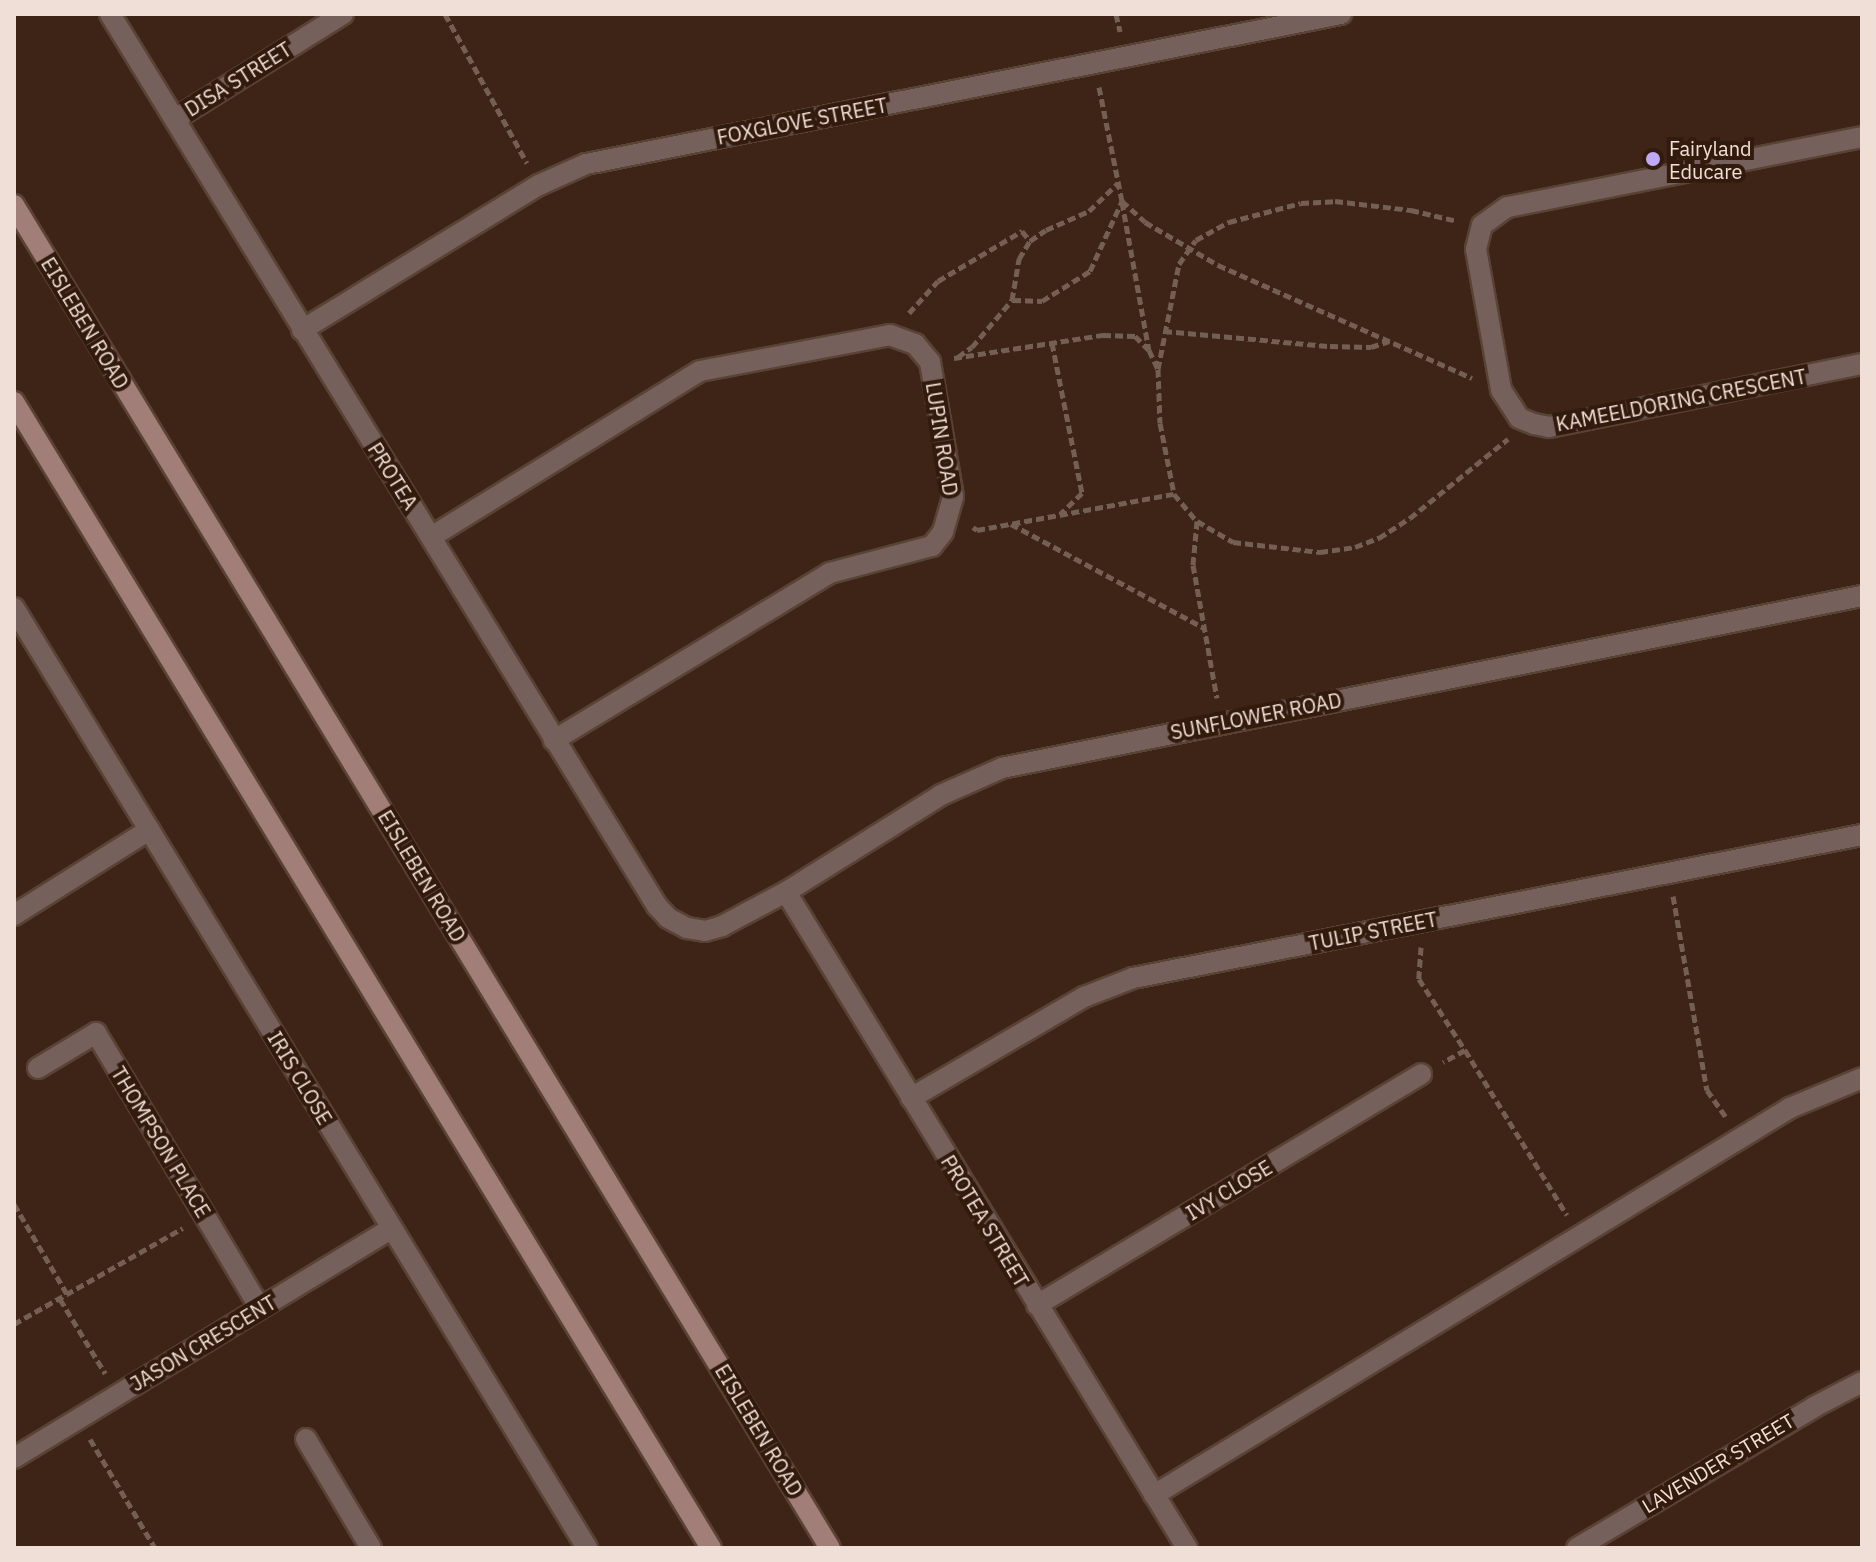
<!DOCTYPE html>
<style>
body{margin:0}
#map{position:relative;width:1876px;height:1562px;overflow:hidden;background:#3d2416;font-family:"IBM Plex Sans",sans-serif}
div>[style]{position:absolute}
.path>*{height:5px;margin-top:-2.5px;transform-origin:0;background:repeating-linear-gradient(90deg,#755f52 0 8px,transparent 0 12px)}
.roads{filter:drop-shadow(2px 0 #5a4235) drop-shadow(-2px 0 #5a4235) drop-shadow(0 2px #5a4235) drop-shadow(0 -2px #5a4235)}
.minor>*{height:20px;margin:-10px;padding:0 10px;transform-origin:10px;border-radius:10px;background:#76605c}
.secondary>*{height:20px;margin:-10px;padding:0 10px;transform-origin:10px;border-radius:10px;background:#a17e78}
.dots>*{width:22px;height:22px;translate:-50% -50%;box-sizing:border-box;border:4px solid #321a0d;border-radius:50%}
span{translate:-50% -50%;white-space:nowrap;text-align:center;line-height:1.15;-webkit-text-stroke:8px #321a0d;paint-order:stroke}
.street-label{font-size:20px;color:#f0dfd6}
.poi-label{font-size:20px;color:#f0dfd6}
.left{translate:0 -50%;text-align:left}
.frame{position:absolute;inset:0;border:16px solid #f0dfd6;pointer-events:none}
</style>
<div id="map">
<div class="path">
<div style="left:445px;top:14px;width:170px;rotate:61.2deg"></div>
<div style="left:1116px;top:14px;width:18px;rotate:77deg"></div>
<div style="left:1099px;top:87px;width:116px;rotate:78.6deg"></div>
<div style="left:1122px;top:201px;width:31px;rotate:42deg"></div>
<div style="left:1145px;top:222px;width:85px;rotate:30.5deg"></div>
<div style="left:1218px;top:265px;width:278px;rotate:24deg"></div>
<div style="left:1122px;top:202px;width:150px;rotate:79.7deg"></div>
<div style="left:1013px;top:300px;width:29px;rotate:2deg"></div>
<div style="left:1042px;top:301px;width:57px;rotate:-32deg"></div>
<div style="left:1090px;top:271px;width:77px;rotate:-65.4deg"></div>
<div style="left:909px;top:313px;width:43px;rotate:-47.8deg"></div>
<div style="left:938px;top:281px;width:98px;rotate:-30.8deg"></div>
<div style="left:1022px;top:231px;width:13px;rotate:51deg"></div>
<div style="left:1164px;top:331px;width:167px;rotate:5.2deg"></div>
<div style="left:1330px;top:346px;width:41px;rotate:1.4deg"></div>
<div style="left:1371px;top:347px;width:19px;rotate:-18deg"></div>
<div style="left:1052px;top:343px;width:153px;rotate:78.7deg"></div>
<div style="left:1082px;top:493px;width:30px;rotate:136deg"></div>
<div style="left:958px;top:357px;width:17px;rotate:-36deg"></div>
<div style="left:972px;top:347px;width:62px;rotate:-49.6deg"></div>
<div style="left:1012px;top:300px;width:42px;rotate:-80.3deg"></div>
<div style="left:1019px;top:259px;width:21px;rotate:-59deg"></div>
<div style="left:1030px;top:241px;width:19px;rotate:-35deg"></div>
<div style="left:1046px;top:230px;width:47px;rotate:-23.8deg"></div>
<div style="left:1089px;top:211px;width:40px;rotate:-44deg"></div>
<div style="left:954px;top:358px;width:151px;rotate:-8.8deg"></div>
<div style="left:1103px;top:335px;width:32px;rotate:2deg"></div>
<div style="left:1135px;top:336px;width:20px;rotate:45deg"></div>
<div style="left:1149px;top:350px;width:21px;rotate:65deg"></div>
<div style="left:1158px;top:369px;width:54px;rotate:87.9deg"></div>
<div style="left:1160px;top:423px;width:72px;rotate:78.8deg"></div>
<div style="left:1158px;top:369px;width:107px;rotate:-78.7deg"></div>
<div style="left:1179px;top:264px;width:29px;rotate:-55deg"></div>
<div style="left:1196px;top:240px;width:38px;rotate:-29deg"></div>
<div style="left:1229px;top:222px;width:74px;rotate:-14.8deg"></div>
<div style="left:1301px;top:203px;width:34px;rotate:-3deg"></div>
<div style="left:1335px;top:201px;width:77px;rotate:6.8deg"></div>
<div style="left:1411px;top:210px;width:47px;rotate:13.4deg"></div>
<div style="left:1197px;top:521px;width:44px;rotate:95.2deg"></div>
<div style="left:1193px;top:565px;width:135px;rotate:79.8deg"></div>
<div style="left:1011px;top:524px;width:219px;rotate:28.3deg"></div>
<div style="left:973px;top:527px;width:5px;rotate:37deg"></div>
<div style="left:977px;top:530px;width:200px;rotate:-10.4deg"></div>
<div style="left:1174px;top:494px;width:35px;rotate:50deg"></div>
<div style="left:1197px;top:521px;width:42px;rotate:30.3deg"></div>
<div style="left:1233px;top:542px;width:88px;rotate:6.6deg"></div>
<div style="left:1320px;top:552px;width:35px;rotate:-8deg"></div>
<div style="left:1355px;top:547px;width:26px;rotate:-21deg"></div>
<div style="left:1379px;top:538px;width:37px;rotate:-33deg"></div>
<div style="left:1410px;top:518px;width:126px;rotate:-38.9deg"></div>
<div style="left:1673px;top:896px;width:197px;rotate:80.1deg"></div>
<div style="left:1707px;top:1090px;width:33px;rotate:55deg"></div>
<div style="left:1421px;top:947px;width:32px;rotate:94deg"></div>
<div style="left:1419px;top:979px;width:85px;rotate:57.1deg"></div>
<div style="left:1465px;top:1050px;width:25px;rotate:151deg"></div>
<div style="left:1465px;top:1050px;width:194px;rotate:58.3deg"></div>
<div style="left:14px;top:1204px;width:104px;rotate:59.5deg"></div>
<div style="left:60px;top:1299px;width:87px;rotate:58.7deg"></div>
<div style="left:14px;top:1324px;width:194px;rotate:-29.6deg"></div>
<div style="left:90px;top:1439px;width:127px;rotate:59.2deg"></div>
</div>
<div class="roads">
<div class="minor">
<div style="left:110px;top:14px;width:1046px;rotate:58.48deg"></div>
<div style="left:657px;top:906px;width:16px;rotate:47deg"></div>
<div style="left:668px;top:918px;width:21px;rotate:28deg"></div>
<div style="left:687px;top:928px;width:18px;rotate:9deg"></div>
<div style="left:705px;top:931px;width:18px;rotate:-16deg"></div>
<div style="left:722px;top:926px;width:72px;rotate:-28deg"></div>
<div style="left:786px;top:892px;width:183px;rotate:-32deg"></div>
<div style="left:941px;top:795px;width:67px;rotate:-23.9deg"></div>
<div style="left:1002px;top:768px;width:877px;rotate:-11.31deg"></div>
<div style="left:175px;top:119px;width:198px;rotate:-32deg"></div>
<div style="left:1862px;top:137px;width:362px;rotate:168.8deg"></div>
<div style="left:1507px;top:207px;width:31px;rotate:144deg"></div>
<div style="left:1482px;top:225px;width:25px;rotate:104deg"></div>
<div style="left:1476px;top:249px;width:143px;rotate:79.9deg"></div>
<div style="left:1501px;top:390px;width:33px;rotate:57deg"></div>
<div style="left:1519px;top:418px;width:16px;rotate:22deg"></div>
<div style="left:1534px;top:424px;width:15px;rotate:11deg"></div>
<div style="left:1549px;top:427px;width:319px;rotate:-11.4deg"></div>
<div style="left:302px;top:330px;width:278px;rotate:-31.5deg"></div>
<div style="left:539px;top:185px;width:51px;rotate:-24.1deg"></div>
<div style="left:586px;top:164px;width:770px;rotate:-11.24deg"></div>
<div style="left:431px;top:537px;width:316px;rotate:-31.7deg"></div>
<div style="left:700px;top:371px;width:193px;rotate:-10.7deg"></div>
<div style="left:890px;top:335px;width:27px;rotate:20deg"></div>
<div style="left:915px;top:344px;width:23px;rotate:50deg"></div>
<div style="left:930px;top:362px;width:137px;rotate:80.3deg"></div>
<div style="left:953px;top:497px;width:36px;rotate:106deg"></div>
<div style="left:943px;top:532px;width:18px;rotate:128deg"></div>
<div style="left:932px;top:546px;width:106px;rotate:165.2deg"></div>
<div style="left:830px;top:573px;width:323px;rotate:148.8deg"></div>
<div style="left:14px;top:608px;width:1101px;rotate:58.63deg"></div>
<div style="left:786px;top:892px;width:769px;rotate:58.56deg"></div>
<div style="left:14px;top:915px;width:160px;rotate:-32.2deg"></div>
<div style="left:38px;top:1068px;width:68px;rotate:-31.1deg"></div>
<div style="left:96px;top:1033px;width:320px;rotate:59.2deg"></div>
<div style="left:911px;top:1098px;width:200px;rotate:-30.3deg"></div>
<div style="left:1084px;top:997px;width:53px;rotate:-21.2deg"></div>
<div style="left:1133px;top:978px;width:743px;rotate:-11.1deg"></div>
<div style="left:1037px;top:1305px;width:448px;rotate:-31deg"></div>
<div style="left:306px;top:1439px;width:127px;rotate:59.2deg"></div>
<div style="left:14px;top:1458px;width:442px;rotate:-31.3deg"></div>
<div style="left:1154px;top:1495px;width:744px;rotate:-31.32deg"></div>
<div style="left:1790px;top:1108px;width:78px;rotate:-22.6deg"></div>
<div style="left:1577px;top:1548px;width:276px;rotate:-30.7deg"></div>
<div style="left:1814px;top:1407px;width:54px;rotate:-27.5deg"></div>
</div>
<div class="secondary">
<div style="left:14px;top:205px;width:1571px;rotate:58.72deg"></div>
<div style="left:14px;top:402px;width:1341px;rotate:58.69deg"></div>
</div>
</div>
<div class="dots">
<div style="left:1653px;top:159px;background:#bea9f5"></div>
</div>
<div class="street-label">
<span style="left:238px;top:79px;rotate:-32deg">DISA STREET</span>
<span style="left:802px;top:121px;rotate:-11deg">FOXGLOVE STREET</span>
<span style="left:85px;top:323px;rotate:59deg">EISLEBEN ROAD</span>
<span style="left:1681px;top:400px;rotate:-11deg">KAMEELDORING CRESCENT</span>
<span style="left:942px;top:439px;rotate:81deg">LUPIN ROAD</span>
<span style="left:393px;top:476px;rotate:58deg">PROTEA</span>
<span style="left:1256px;top:716px;rotate:-11deg">SUNFLOWER ROAD</span>
<span style="left:422px;top:876px;rotate:59deg">EISLEBEN ROAD</span>
<span style="left:1373px;top:931px;rotate:-11deg">TULIP STREET</span>
<span style="left:300px;top:1078px;rotate:59deg">IRIS CLOSE</span>
<span style="left:161px;top:1142px;rotate:59deg">THOMPSON PLACE</span>
<span style="left:1229px;top:1190px;rotate:-31deg">IVY CLOSE</span>
<span style="left:985px;top:1221px;rotate:59deg">PROTEA STREET</span>
<span style="left:203px;top:1343px;rotate:-31deg">JASON CRESCENT</span>
<span style="left:759px;top:1430px;rotate:59deg">EISLEBEN ROAD</span>
<span style="left:1718px;top:1463px;rotate:-31deg">LAVENDER STREET</span>
</div>
<div class="poi-label">
<span class="left" style="left:1669px;top:160px">Fairyland<br>Educare</span>
</div>
<div class="frame"></div>
</div>
